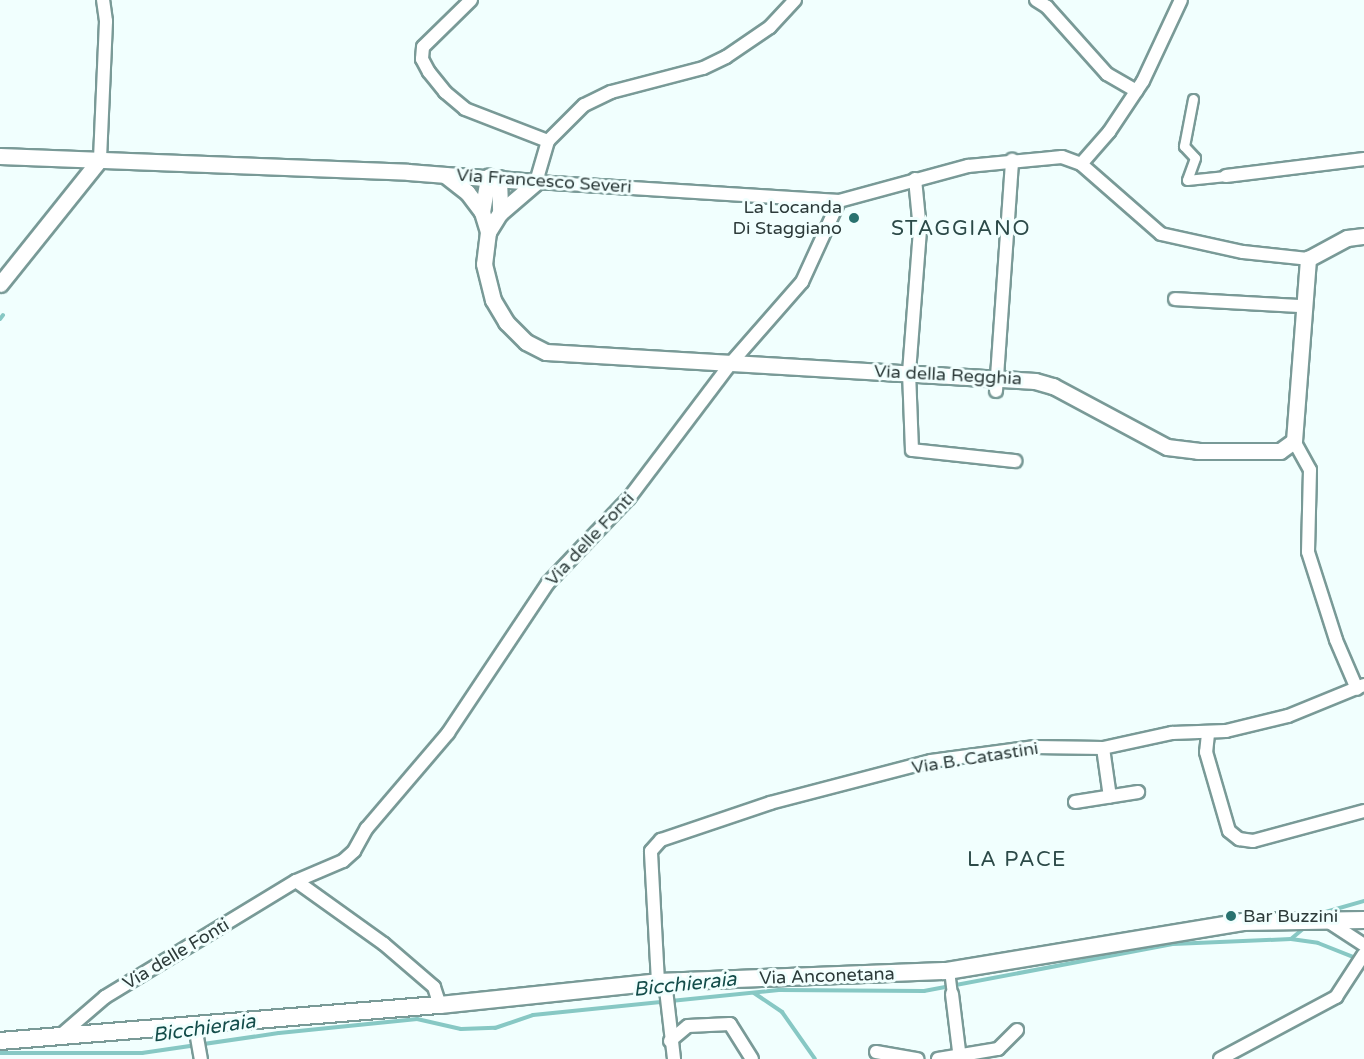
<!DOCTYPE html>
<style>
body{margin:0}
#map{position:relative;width:1364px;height:1059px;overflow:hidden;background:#f1fffe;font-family:"Varela Round",sans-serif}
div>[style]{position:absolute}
.stream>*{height:4px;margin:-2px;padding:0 2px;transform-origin:2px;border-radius:2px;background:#87c8c4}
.roads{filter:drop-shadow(2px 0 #799a97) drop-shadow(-2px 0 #799a97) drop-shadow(0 2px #799a97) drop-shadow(0 -2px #799a97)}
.pedestrian>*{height:9px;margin:-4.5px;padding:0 4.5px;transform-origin:4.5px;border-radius:4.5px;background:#fff}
.minor>*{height:12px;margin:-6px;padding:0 6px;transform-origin:6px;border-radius:6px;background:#fff}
.tertiary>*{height:15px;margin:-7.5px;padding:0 7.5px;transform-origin:7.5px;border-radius:7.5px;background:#fff}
.secondary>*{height:16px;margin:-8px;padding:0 8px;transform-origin:8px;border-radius:8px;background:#fff}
.dots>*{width:16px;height:16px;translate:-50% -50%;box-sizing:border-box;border:3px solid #f1fffe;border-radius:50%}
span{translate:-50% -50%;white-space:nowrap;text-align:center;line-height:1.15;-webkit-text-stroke:6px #f1fffe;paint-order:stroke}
.street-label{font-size:18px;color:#2d3b3a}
.poi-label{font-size:18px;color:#2d3b3a}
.right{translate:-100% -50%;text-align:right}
.left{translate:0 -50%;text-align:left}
.water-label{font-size:20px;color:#134d4a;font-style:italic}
.quarter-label{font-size:21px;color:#2c4a48;letter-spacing:1.5px}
</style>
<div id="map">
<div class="stream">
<div style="left:0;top:319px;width:5px;rotate:-53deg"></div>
<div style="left:1322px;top:913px;width:44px;rotate:-15.9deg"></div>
<div style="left:1291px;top:939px;width:27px;rotate:8deg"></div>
<div style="left:1318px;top:943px;width:43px;rotate:21.8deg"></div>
<div style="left:754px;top:993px;width:34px;rotate:34deg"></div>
<div style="left:782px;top:1012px;width:57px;rotate:54.9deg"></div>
<div style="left:0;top:1053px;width:142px"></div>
<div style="left:142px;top:1053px;width:138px;rotate:-8.3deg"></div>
<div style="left:279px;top:1033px;width:139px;rotate:-5.8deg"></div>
<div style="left:417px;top:1019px;width:45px;rotate:12.8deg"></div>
<div style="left:461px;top:1029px;width:34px;rotate:-2deg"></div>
<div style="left:495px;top:1028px;width:40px;rotate:-18.9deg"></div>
<div style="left:533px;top:1015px;width:247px;rotate:-5.8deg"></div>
<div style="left:779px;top:990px;width:145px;rotate:0.4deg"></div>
<div style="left:924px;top:991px;width:253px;rotate:-10.7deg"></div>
<div style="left:1173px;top:944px;width:118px;rotate:-2.4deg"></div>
<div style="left:1291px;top:939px;width:17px;rotate:-40deg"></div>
</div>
<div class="roads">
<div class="pedestrian">
<div style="left:1193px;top:99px;width:48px;rotate:100.8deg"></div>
<div style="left:1184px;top:146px;width:16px;rotate:47deg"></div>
<div style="left:1195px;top:158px;width:23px;rotate:110deg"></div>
<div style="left:1187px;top:180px;width:39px;rotate:-6deg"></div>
<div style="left:949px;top:970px;width:24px;rotate:83deg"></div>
</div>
<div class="minor">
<div style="left:471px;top:0;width:67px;rotate:135.6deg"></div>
<div style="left:423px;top:47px;width:12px;rotate:95deg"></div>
<div style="left:422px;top:59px;width:15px;rotate:62deg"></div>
<div style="left:429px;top:72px;width:26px;rotate:51deg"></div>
<div style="left:445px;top:92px;width:26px;rotate:40deg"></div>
<div style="left:465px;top:109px;width:89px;rotate:21.1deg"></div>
<div style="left:795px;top:0;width:37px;rotate:133deg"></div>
<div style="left:770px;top:27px;width:53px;rotate:145.7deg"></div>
<div style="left:726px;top:57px;width:25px;rotate:154deg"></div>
<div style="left:703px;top:68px;width:95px;rotate:165.4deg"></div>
<div style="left:611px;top:92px;width:30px;rotate:154deg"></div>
<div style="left:584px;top:105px;width:51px;rotate:135deg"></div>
<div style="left:548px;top:141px;width:43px;rotate:106.3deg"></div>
<div style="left:536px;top:182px;width:304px;rotate:3.6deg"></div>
<div style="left:839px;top:201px;width:134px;rotate:-15.2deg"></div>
<div style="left:968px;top:166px;width:94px;rotate:-5.5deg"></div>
<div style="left:1062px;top:157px;width:20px;rotate:20deg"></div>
<div style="left:1081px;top:164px;width:106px;rotate:41.2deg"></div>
<div style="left:1161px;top:234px;width:84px;rotate:12.4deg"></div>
<div style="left:1243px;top:252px;width:65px;rotate:6.1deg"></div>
<div style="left:1036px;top:0;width:13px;rotate:32deg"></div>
<div style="left:1047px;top:7px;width:90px;rotate:48.2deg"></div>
<div style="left:1107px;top:74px;width:34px;rotate:30deg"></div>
<div style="left:100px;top:159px;width:138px;rotate:-87.5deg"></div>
<div style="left:106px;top:21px;width:21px;rotate:-98deg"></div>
<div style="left:1081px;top:164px;width:43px;rotate:-48.8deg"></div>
<div style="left:1109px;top:132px;width:61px;rotate:-56.3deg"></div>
<div style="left:1143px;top:81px;width:89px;rotate:-64.9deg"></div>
<div style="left:1226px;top:176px;width:139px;rotate:-7deg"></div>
<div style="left:915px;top:179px;width:51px;rotate:84.4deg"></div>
<div style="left:920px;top:230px;width:142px;rotate:94.4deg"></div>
<div style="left:909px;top:372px;width:78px;rotate:87.8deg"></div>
<div style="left:912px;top:450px;width:104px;rotate:6.1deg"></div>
<div style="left:1175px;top:299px;width:127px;rotate:3.2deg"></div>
<div style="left:996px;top:391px;width:232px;rotate:-86deg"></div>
<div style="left:1294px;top:441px;width:33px;rotate:61deg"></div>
<div style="left:1310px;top:470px;width:82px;rotate:91.4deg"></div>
<div style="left:1308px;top:552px;width:92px;rotate:72.3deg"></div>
<div style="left:1336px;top:640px;width:53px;rotate:66.8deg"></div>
<div style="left:1208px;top:734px;width:18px;rotate:96deg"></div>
<div style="left:1206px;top:752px;width:82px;rotate:73.8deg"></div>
<div style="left:1229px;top:831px;width:13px;rotate:39deg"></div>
<div style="left:1239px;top:839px;width:14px;rotate:8deg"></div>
<div style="left:1253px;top:841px;width:115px;rotate:-15.1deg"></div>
<div style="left:1103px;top:748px;width:49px;rotate:81.9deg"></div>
<div style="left:1075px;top:802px;width:64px;rotate:-9deg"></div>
<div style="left:296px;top:881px;width:108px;rotate:35.6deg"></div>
<div style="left:384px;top:944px;width:66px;rotate:40.7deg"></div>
<div style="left:434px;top:987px;width:19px;rotate:72deg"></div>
<div style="left:1329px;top:922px;width:42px;rotate:33.3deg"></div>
<div style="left:665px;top:981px;width:79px;rotate:83.4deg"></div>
<div style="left:658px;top:982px;width:131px;rotate:-93.1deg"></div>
<div style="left:651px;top:851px;width:15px;rotate:-48deg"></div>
<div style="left:661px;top:840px;width:115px;rotate:-18.7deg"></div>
<div style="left:770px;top:803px;width:166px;rotate:-14.6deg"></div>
<div style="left:931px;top:761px;width:105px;rotate:-7.7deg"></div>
<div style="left:1035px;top:747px;width:68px;rotate:0.8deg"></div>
<div style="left:1103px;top:748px;width:71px;rotate:-12.3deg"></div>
<div style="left:1172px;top:733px;width:54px;rotate:-2.1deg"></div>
<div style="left:1226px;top:731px;width:64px;rotate:-13.6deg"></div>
<div style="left:1288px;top:716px;width:82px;rotate:-22.2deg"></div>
<div style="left:952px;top:994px;width:65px;rotate:83deg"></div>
<div style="left:195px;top:1026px;width:34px;rotate:80deg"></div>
<div style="left:61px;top:1035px;width:58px;rotate:-40.8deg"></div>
<div style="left:105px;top:997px;width:223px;rotate:-31.3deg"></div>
<div style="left:296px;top:881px;width:51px;rotate:-23.1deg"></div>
<div style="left:343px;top:861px;width:15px;rotate:-42deg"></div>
<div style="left:354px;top:851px;width:26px;rotate:-61deg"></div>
<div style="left:367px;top:828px;width:125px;rotate:-49.5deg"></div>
<div style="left:448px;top:733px;width:180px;rotate:-56.3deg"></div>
<div style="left:548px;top:583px;width:117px;rotate:-46.4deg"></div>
<div style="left:629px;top:498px;width:169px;rotate:-52.9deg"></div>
<div style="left:731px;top:363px;width:108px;rotate:-48.8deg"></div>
<div style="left:802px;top:282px;width:89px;rotate:-65.4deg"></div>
<div style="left:670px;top:1041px;width:23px;rotate:-40deg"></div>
<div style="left:688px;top:1026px;width:42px;rotate:-2.7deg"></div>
<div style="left:730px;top:1024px;width:41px;rotate:57.8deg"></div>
<div style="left:876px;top:1052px;width:42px;rotate:9.7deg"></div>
<div style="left:938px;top:1059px;width:61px;rotate:-9.5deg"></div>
<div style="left:998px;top:1049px;width:27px;rotate:-45deg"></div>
<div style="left:1220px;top:1059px;width:132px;rotate:-28.1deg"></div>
<div style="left:1336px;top:997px;width:51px;rotate:-56.9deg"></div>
</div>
<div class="tertiary">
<div style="left:0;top:156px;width:408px;rotate:2.2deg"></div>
<div style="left:408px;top:172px;width:128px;rotate:4.5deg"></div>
<div style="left:445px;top:175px;width:28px;rotate:38deg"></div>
<div style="left:467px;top:192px;width:25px;rotate:53deg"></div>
<div style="left:482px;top:212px;width:21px;rotate:73deg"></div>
<div style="left:488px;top:232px;width:32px;rotate:97deg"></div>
<div style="left:484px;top:264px;width:37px;rotate:76deg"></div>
<div style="left:493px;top:300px;width:26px;rotate:59deg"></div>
<div style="left:506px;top:322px;width:28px;rotate:45deg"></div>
<div style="left:526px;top:342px;width:22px;rotate:27deg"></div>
<div style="left:546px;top:352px;width:490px;rotate:3.4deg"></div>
<div style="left:1035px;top:381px;width:19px;rotate:16deg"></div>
<div style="left:1053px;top:386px;width:129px;rotate:28.2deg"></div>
<div style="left:1167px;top:447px;width:31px;rotate:7deg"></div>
<div style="left:1198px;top:451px;width:82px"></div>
<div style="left:1280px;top:451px;width:17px;rotate:-36deg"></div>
<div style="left:1294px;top:441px;width:183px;rotate:-85.6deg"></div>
<div style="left:1308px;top:259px;width:44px;rotate:-28.3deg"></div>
<div style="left:1347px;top:238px;width:17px;rotate:-7deg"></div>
<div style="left:499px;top:178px;width:35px;rotate:88deg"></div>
<div style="left:482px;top:212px;width:36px;rotate:-80deg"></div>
<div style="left:488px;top:232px;width:22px;rotate:-58deg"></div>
<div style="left:500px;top:213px;width:48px;rotate:-40.7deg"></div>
<div style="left:0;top:284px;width:160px;rotate:-51.3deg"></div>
</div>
<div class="secondary">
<div style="left:0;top:1041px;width:441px;rotate:-4.7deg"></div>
<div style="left:440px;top:1005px;width:219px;rotate:-6deg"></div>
<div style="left:658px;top:982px;width:289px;rotate:-2.2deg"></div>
<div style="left:947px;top:971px;width:300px;rotate:-9.4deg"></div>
<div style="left:1243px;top:922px;width:121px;rotate:-0.9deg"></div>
</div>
</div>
<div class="dots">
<div style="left:854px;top:218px;background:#29726f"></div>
<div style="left:1231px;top:916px;background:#29726f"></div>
</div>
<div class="street-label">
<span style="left:544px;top:181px;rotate:4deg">Via Francesco Severi</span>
<span style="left:948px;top:375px;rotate:3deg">Via della Regghia</span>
<span style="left:590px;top:539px;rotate:-47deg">Via delle Fonti</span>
<span style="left:975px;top:758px;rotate:-9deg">Via B. Catastini</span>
<span style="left:176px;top:954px;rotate:-31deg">Via delle Fonti</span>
<span style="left:827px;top:976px;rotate:-2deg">Via Anconetana</span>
</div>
<div class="poi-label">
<span class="right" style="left:842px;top:218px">La Locanda<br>Di Staggiano</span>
<span class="left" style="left:1243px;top:916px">Bar Buzzini</span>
</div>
<div class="water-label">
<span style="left:685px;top:985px;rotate:-6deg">Bicchieraia</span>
<span style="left:204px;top:1029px;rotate:-8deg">Bicchieraia</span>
</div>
<div class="quarter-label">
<span style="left:961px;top:229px">STAGGIANO</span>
<span style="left:1017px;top:860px">LA PACE</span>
</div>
</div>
